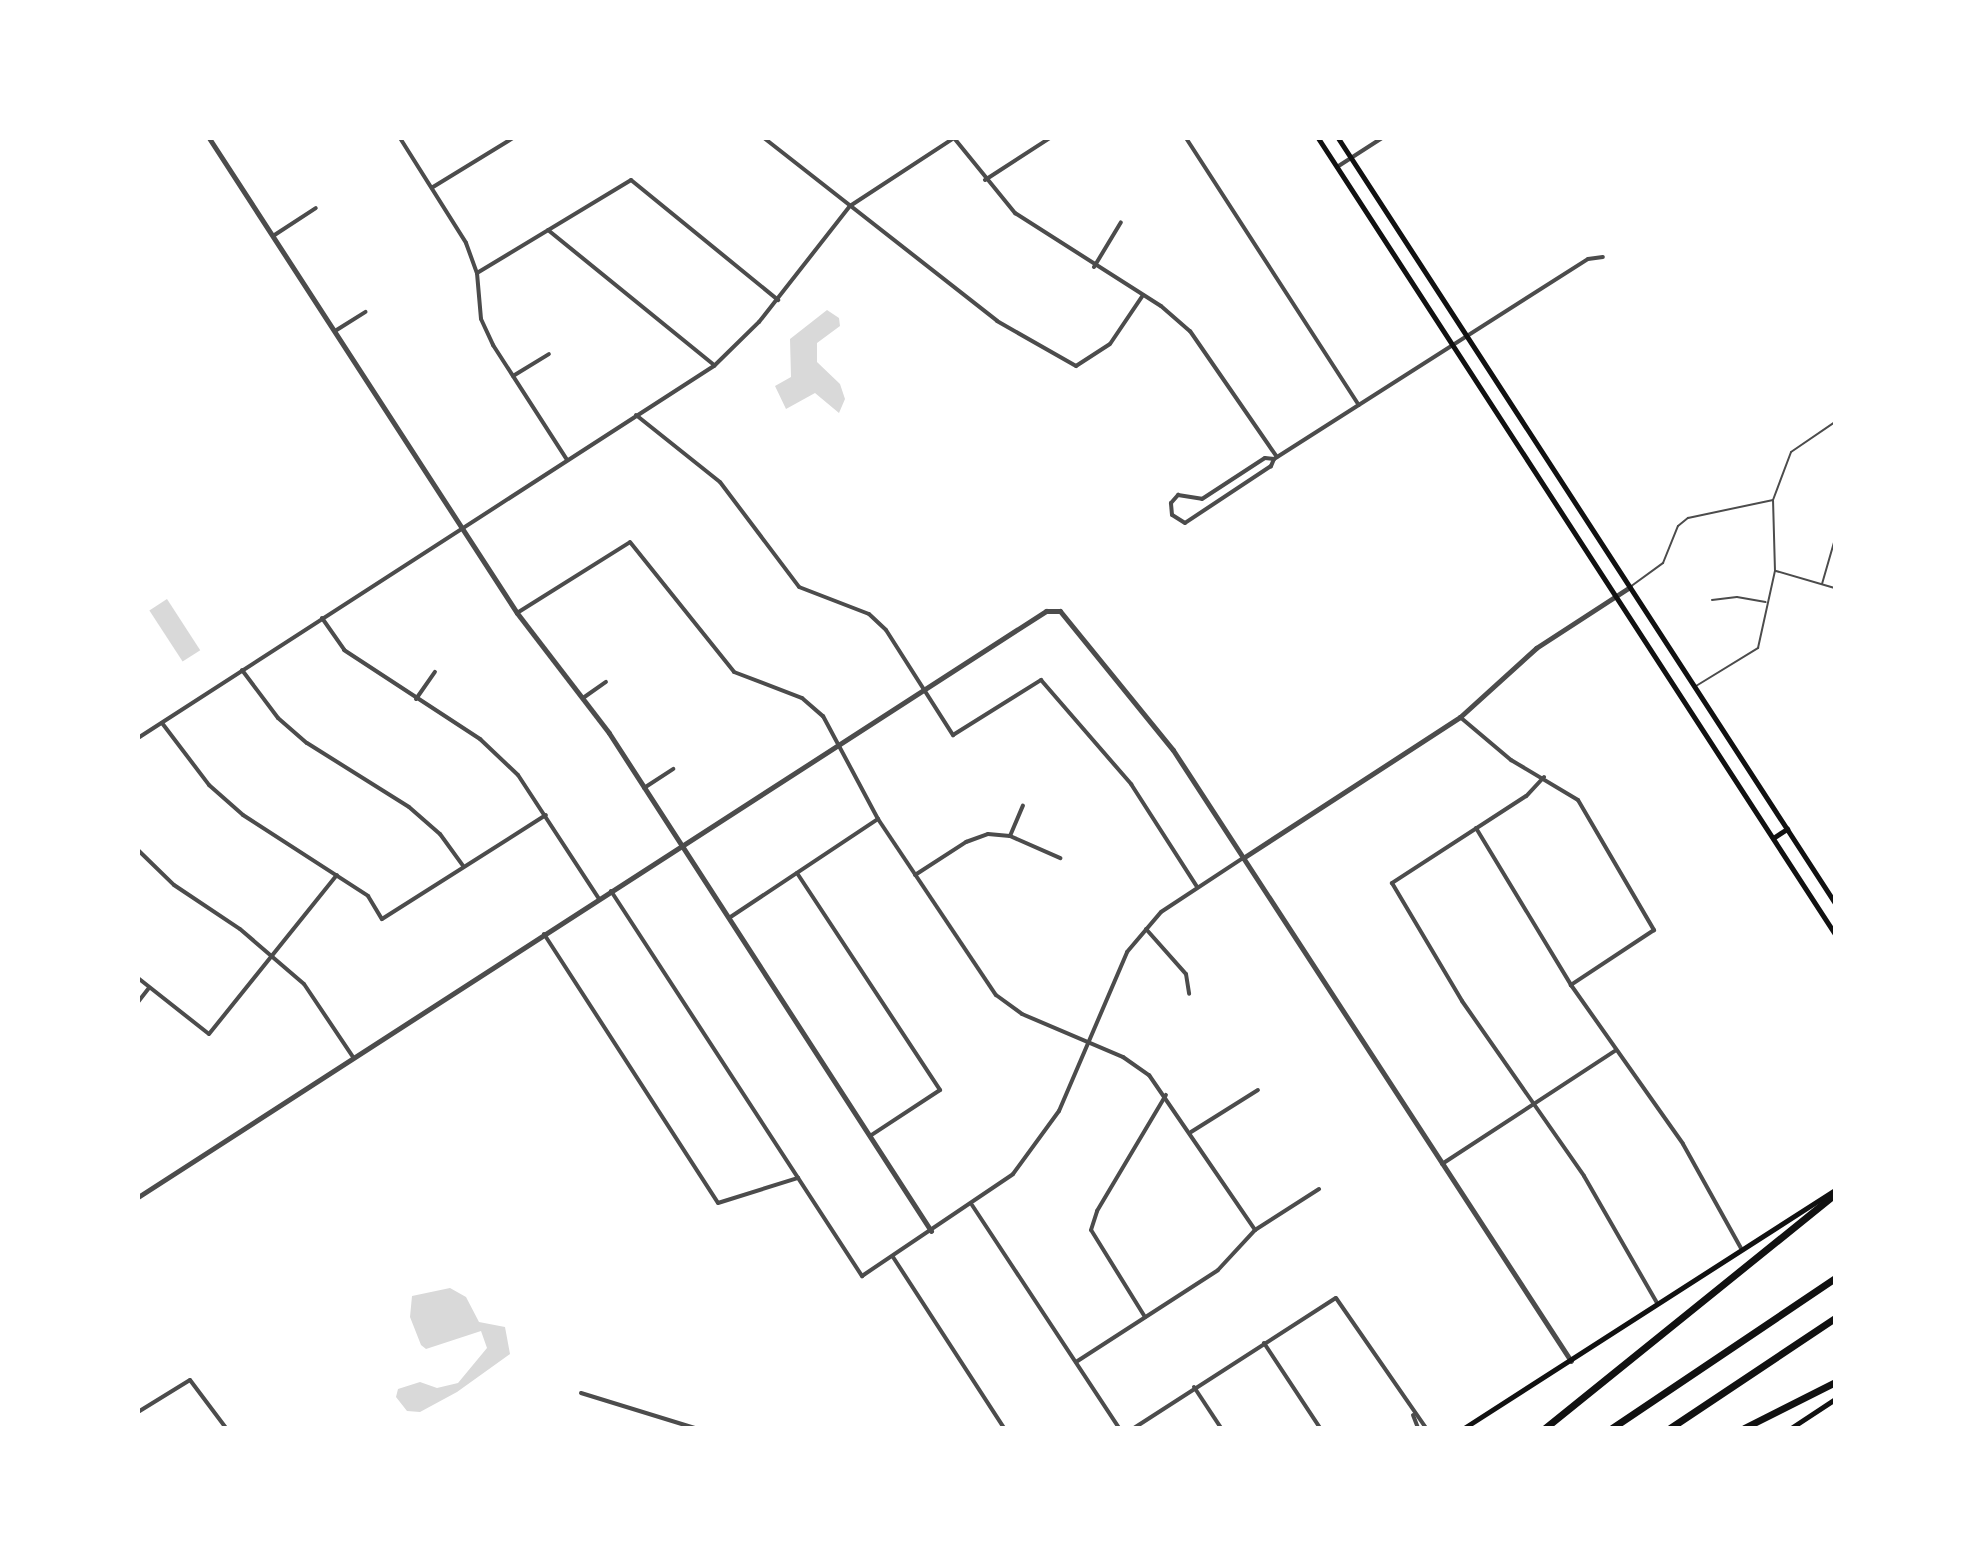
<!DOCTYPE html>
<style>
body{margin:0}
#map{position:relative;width:1973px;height:1566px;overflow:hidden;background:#fff;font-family:Barlow,sans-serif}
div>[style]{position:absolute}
.water>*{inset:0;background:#d9d9d9;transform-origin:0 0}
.service>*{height:2px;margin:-1px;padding:0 1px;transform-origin:1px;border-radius:1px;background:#4c4c4c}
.minor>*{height:4px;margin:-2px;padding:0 2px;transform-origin:2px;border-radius:2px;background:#4c4c4c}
.tertiary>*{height:5px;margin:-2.5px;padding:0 2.5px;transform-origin:2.5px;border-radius:2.5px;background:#4c4c4c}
.secondary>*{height:5px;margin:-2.5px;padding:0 2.5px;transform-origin:2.5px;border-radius:2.5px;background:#111}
.motorway>*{height:7px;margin:-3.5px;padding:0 3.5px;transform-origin:3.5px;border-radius:3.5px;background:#111}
span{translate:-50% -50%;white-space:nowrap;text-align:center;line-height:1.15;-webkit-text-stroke:8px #fff;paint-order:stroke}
.frame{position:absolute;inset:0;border:140px solid #fff;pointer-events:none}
</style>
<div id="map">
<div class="water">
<div style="clip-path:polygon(827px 310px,839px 318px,840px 326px,817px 343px,817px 362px,840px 384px,845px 399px,839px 413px,815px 393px,786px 409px,775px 386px,791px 377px,790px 339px)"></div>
<div style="left:167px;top:599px;width:61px;height:21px;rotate:57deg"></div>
<div style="clip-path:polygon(450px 1288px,466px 1297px,479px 1322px,505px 1327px,510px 1354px,457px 1392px,420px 1412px,407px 1411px,396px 1397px,398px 1389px,420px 1382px,437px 1388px,458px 1383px,487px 1348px,481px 1331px,426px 1349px,421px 1345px,410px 1317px,412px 1296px)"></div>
</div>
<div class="service">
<div style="left:1835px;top:481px;width:25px;rotate:90deg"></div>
<div style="left:1776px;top:571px;width:61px;rotate:16.1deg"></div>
<div style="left:1822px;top:584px;width:47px;rotate:-73.9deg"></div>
<div style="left:1630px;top:587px;width:41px;rotate:-36deg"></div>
<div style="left:1663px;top:563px;width:40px;rotate:-68deg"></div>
<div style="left:1678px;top:526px;width:13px;rotate:-39deg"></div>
<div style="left:1688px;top:518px;width:87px;rotate:-12deg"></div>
<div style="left:1773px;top:500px;width:51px;rotate:-69.4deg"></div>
<div style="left:1791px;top:452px;width:53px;rotate:-34.3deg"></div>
<div style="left:1712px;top:600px;width:25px;rotate:-7deg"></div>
<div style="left:1737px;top:597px;width:29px;rotate:10deg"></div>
<div style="left:1696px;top:686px;width:73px;rotate:-31.5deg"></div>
<div style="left:1758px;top:648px;width:79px;rotate:-77.6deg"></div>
<div style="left:1775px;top:571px;width:70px;rotate:-91.6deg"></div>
</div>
<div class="minor">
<div style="left:400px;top:138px;width:124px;rotate:57.8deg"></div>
<div style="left:466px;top:243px;width:32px;rotate:70deg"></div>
<div style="left:477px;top:273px;width:46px;rotate:85deg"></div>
<div style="left:481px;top:319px;width:29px;rotate:65deg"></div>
<div style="left:493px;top:345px;width:137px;rotate:57.2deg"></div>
<div style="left:764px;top:138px;width:296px;rotate:38.1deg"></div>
<div style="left:997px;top:321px;width:91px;rotate:29.7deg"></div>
<div style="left:1076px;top:366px;width:40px;rotate:-32.9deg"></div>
<div style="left:1110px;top:344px;width:59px;rotate:-56deg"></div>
<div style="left:954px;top:138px;width:97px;rotate:50.9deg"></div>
<div style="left:1015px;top:213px;width:173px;rotate:32.5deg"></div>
<div style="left:1161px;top:306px;width:38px;rotate:41deg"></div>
<div style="left:1190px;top:331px;width:153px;rotate:55.4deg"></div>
<div style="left:1186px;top:138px;width:318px;rotate:57.1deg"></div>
<div style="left:1337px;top:167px;width:54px;rotate:-32.8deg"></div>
<div style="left:985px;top:180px;width:77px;rotate:-32.9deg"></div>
<div style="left:433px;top:187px;width:94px;rotate:-31.5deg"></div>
<div style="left:548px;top:230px;width:214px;rotate:39.1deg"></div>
<div style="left:273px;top:236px;width:51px;rotate:-33.1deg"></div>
<div style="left:1094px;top:267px;width:52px;rotate:-59deg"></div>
<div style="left:477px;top:273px;width:180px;rotate:-31.1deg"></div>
<div style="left:631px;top:180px;width:190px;rotate:39.2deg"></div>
<div style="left:335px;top:331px;width:36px;rotate:-32deg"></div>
<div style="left:513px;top:376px;width:42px;rotate:-31.4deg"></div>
<div style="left:636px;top:415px;width:107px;rotate:38.6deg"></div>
<div style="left:720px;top:482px;width:131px;rotate:53deg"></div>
<div style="left:799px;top:587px;width:75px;rotate:21.1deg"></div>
<div style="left:869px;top:614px;width:23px;rotate:43deg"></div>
<div style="left:886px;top:630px;width:125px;rotate:57.5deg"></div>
<div style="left:953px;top:735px;width:104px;rotate:-32deg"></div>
<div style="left:1041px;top:680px;width:138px;rotate:49.1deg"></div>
<div style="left:1131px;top:784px;width:122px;rotate:57.3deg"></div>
<div style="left:1274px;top:459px;width:8px;rotate:113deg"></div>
<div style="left:1271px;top:466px;width:103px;rotate:146.5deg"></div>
<div style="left:1185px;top:523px;width:15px;rotate:-148deg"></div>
<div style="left:1172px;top:515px;width:12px;rotate:-95deg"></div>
<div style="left:1171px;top:503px;width:11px;rotate:-49deg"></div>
<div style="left:1178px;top:495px;width:24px;rotate:9deg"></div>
<div style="left:1202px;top:499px;width:75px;rotate:-33.1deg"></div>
<div style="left:1265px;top:458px;width:9px;rotate:6deg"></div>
<div style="left:1274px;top:459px;width:372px;rotate:-32.5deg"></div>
<div style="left:1588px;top:259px;width:15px;rotate:-8deg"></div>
<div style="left:517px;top:613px;width:133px;rotate:-32.1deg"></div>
<div style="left:630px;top:542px;width:166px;rotate:51.3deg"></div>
<div style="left:734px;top:672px;width:73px;rotate:20.9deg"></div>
<div style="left:802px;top:698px;width:28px;rotate:41deg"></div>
<div style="left:823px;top:716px;width:117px;rotate:61.9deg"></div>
<div style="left:878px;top:819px;width:212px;rotate:56.2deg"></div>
<div style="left:996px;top:995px;width:32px;rotate:36deg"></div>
<div style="left:1022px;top:1014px;width:110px;rotate:23.1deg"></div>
<div style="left:1123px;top:1057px;width:32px;rotate:35deg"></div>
<div style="left:1149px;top:1075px;width:188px;rotate:55.6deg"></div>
<div style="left:322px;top:618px;width:39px;rotate:55deg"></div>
<div style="left:344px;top:650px;width:163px;rotate:33.2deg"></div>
<div style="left:480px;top:739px;width:52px;rotate:43.5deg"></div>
<div style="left:518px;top:775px;width:148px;rotate:56.8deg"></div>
<div style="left:242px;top:670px;width:60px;rotate:53.1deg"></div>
<div style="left:278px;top:718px;width:38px;rotate:41deg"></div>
<div style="left:307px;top:743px;width:120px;rotate:32.1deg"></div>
<div style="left:409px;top:807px;width:41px;rotate:41.1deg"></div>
<div style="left:440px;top:834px;width:39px;rotate:54deg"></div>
<div style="left:583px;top:698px;width:28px;rotate:-35deg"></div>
<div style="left:416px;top:699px;width:33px;rotate:-55deg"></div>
<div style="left:1460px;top:717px;width:67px;rotate:40.1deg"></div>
<div style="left:1511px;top:760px;width:78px;rotate:30.8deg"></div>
<div style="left:1578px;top:800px;width:151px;rotate:59.7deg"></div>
<div style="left:1654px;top:930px;width:100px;rotate:146.5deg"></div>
<div style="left:162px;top:723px;width:78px;rotate:52.8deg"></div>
<div style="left:209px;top:785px;width:45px;rotate:41.4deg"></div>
<div style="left:243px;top:815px;width:149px;rotate:32.9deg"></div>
<div style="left:368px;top:896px;width:27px;rotate:59deg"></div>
<div style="left:382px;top:919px;width:194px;rotate:-32.4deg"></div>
<div style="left:138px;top:738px;width:686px;rotate:-32.86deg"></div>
<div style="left:714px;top:366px;width:63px;rotate:-44.4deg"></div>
<div style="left:759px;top:322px;width:147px;rotate:-51.9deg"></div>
<div style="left:850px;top:206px;width:124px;rotate:-33.2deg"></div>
<div style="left:1544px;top:777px;width:26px;rotate:133deg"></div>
<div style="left:1526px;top:796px;width:160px;rotate:147deg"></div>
<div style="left:1392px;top:883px;width:137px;rotate:59.3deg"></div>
<div style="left:1462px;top:1001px;width:213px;rotate:55.1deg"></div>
<div style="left:1584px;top:1176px;width:146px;rotate:60.1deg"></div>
<div style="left:644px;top:788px;width:35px;rotate:-33deg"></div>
<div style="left:1476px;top:828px;width:184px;rotate:58.8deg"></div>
<div style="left:1571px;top:985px;width:194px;rotate:54.8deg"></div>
<div style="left:1683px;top:1144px;width:119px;rotate:60.9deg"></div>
<div style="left:1010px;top:836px;width:33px;rotate:-67deg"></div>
<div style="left:138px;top:850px;width:50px;rotate:44.2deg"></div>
<div style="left:174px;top:885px;width:79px;rotate:33.7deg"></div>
<div style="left:240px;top:929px;width:84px;rotate:40.7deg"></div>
<div style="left:304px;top:984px;width:88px;rotate:56.1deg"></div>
<div style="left:797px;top:873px;width:260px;rotate:56.6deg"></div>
<div style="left:940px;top:1090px;width:84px;rotate:146.7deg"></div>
<div style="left:915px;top:875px;width:61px;rotate:-32.9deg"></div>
<div style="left:966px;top:842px;width:23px;rotate:-20deg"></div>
<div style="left:988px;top:834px;width:22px;rotate:5deg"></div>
<div style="left:1010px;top:836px;width:55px;rotate:23.7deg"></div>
<div style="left:611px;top:891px;width:460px;rotate:56.9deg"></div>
<div style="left:862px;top:1276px;width:182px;rotate:-34deg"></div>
<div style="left:1013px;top:1174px;width:78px;rotate:-53.9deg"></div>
<div style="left:1059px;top:1111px;width:173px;rotate:-66.8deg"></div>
<div style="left:1127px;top:952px;width:52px;rotate:-49.6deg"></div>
<div style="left:1161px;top:912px;width:98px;rotate:-33.4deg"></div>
<div style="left:729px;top:918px;width:179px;rotate:-33.6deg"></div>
<div style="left:1146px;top:929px;width:60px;rotate:48.4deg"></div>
<div style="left:1186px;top:974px;width:20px;rotate:81deg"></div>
<div style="left:544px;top:934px;width:320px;rotate:57.1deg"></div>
<div style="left:718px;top:1203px;width:84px;rotate:-17.4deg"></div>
<div style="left:138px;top:978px;width:90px;rotate:38.3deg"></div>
<div style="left:209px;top:1034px;width:204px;rotate:-51.2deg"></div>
<div style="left:138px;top:1002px;width:18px;rotate:-52deg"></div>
<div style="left:1191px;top:1132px;width:79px;rotate:-32.1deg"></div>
<div style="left:1442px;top:1164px;width:208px;rotate:-33.2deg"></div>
<div style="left:972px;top:1205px;width:267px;rotate:56.6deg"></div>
<div style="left:893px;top:1257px;width:204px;rotate:57deg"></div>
<div style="left:1145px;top:1317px;width:102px;rotate:-121.8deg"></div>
<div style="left:1091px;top:1230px;width:20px;rotate:-72deg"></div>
<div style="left:1097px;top:1211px;width:135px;rotate:-59.3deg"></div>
<div style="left:1264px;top:1343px;width:102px;rotate:56.6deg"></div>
<div style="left:1076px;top:1362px;width:169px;rotate:-32.9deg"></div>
<div style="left:1218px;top:1270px;width:54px;rotate:-47.2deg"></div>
<div style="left:1255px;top:1230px;width:76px;rotate:-32.6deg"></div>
<div style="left:1194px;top:1387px;width:49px;rotate:56.6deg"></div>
<div style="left:581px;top:1393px;width:119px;rotate:17.1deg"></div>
<div style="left:138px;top:1412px;width:61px;rotate:-31.6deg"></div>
<div style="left:190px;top:1380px;width:60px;rotate:53.1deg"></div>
<div style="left:1413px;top:1415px;width:14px;rotate:69deg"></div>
<div style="left:1134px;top:1428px;width:240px;rotate:-32.8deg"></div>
<div style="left:1336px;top:1298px;width:158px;rotate:55.3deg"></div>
</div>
<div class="tertiary">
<div style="left:209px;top:138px;width:566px;rotate:57.04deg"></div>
<div style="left:517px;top:613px;width:151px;rotate:52.5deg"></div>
<div style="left:609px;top:733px;width:593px;rotate:57.11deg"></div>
<div style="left:1243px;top:858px;width:259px;rotate:-33deg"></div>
<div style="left:1460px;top:717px;width:103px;rotate:-42.2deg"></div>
<div style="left:1536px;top:648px;width:112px;rotate:-33deg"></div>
<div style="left:138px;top:1197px;width:1081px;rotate:-32.84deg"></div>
<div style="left:1046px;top:611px;width:14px"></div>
<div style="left:1060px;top:611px;width:179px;rotate:50.9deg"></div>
<div style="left:1173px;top:750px;width:729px;rotate:56.92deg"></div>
</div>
<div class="secondary">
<div style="left:1318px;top:138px;width:949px;rotate:57deg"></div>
<div style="left:1338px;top:138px;width:912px;rotate:56.99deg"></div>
<div style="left:1773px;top:838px;width:17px;rotate:-33deg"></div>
<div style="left:1464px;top:1428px;width:441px;rotate:-32.7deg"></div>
<div style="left:1791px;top:1428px;width:53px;rotate:-33.4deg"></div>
</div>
<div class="motorway">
<div style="left:1545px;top:1428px;width:373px;rotate:-38.9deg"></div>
<div style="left:1612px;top:1428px;width:269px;rotate:-33.9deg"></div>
<div style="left:1670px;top:1428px;width:198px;rotate:-33.7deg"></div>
<div style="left:1744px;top:1428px;width:102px;rotate:-26.8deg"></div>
</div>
<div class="frame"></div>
</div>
